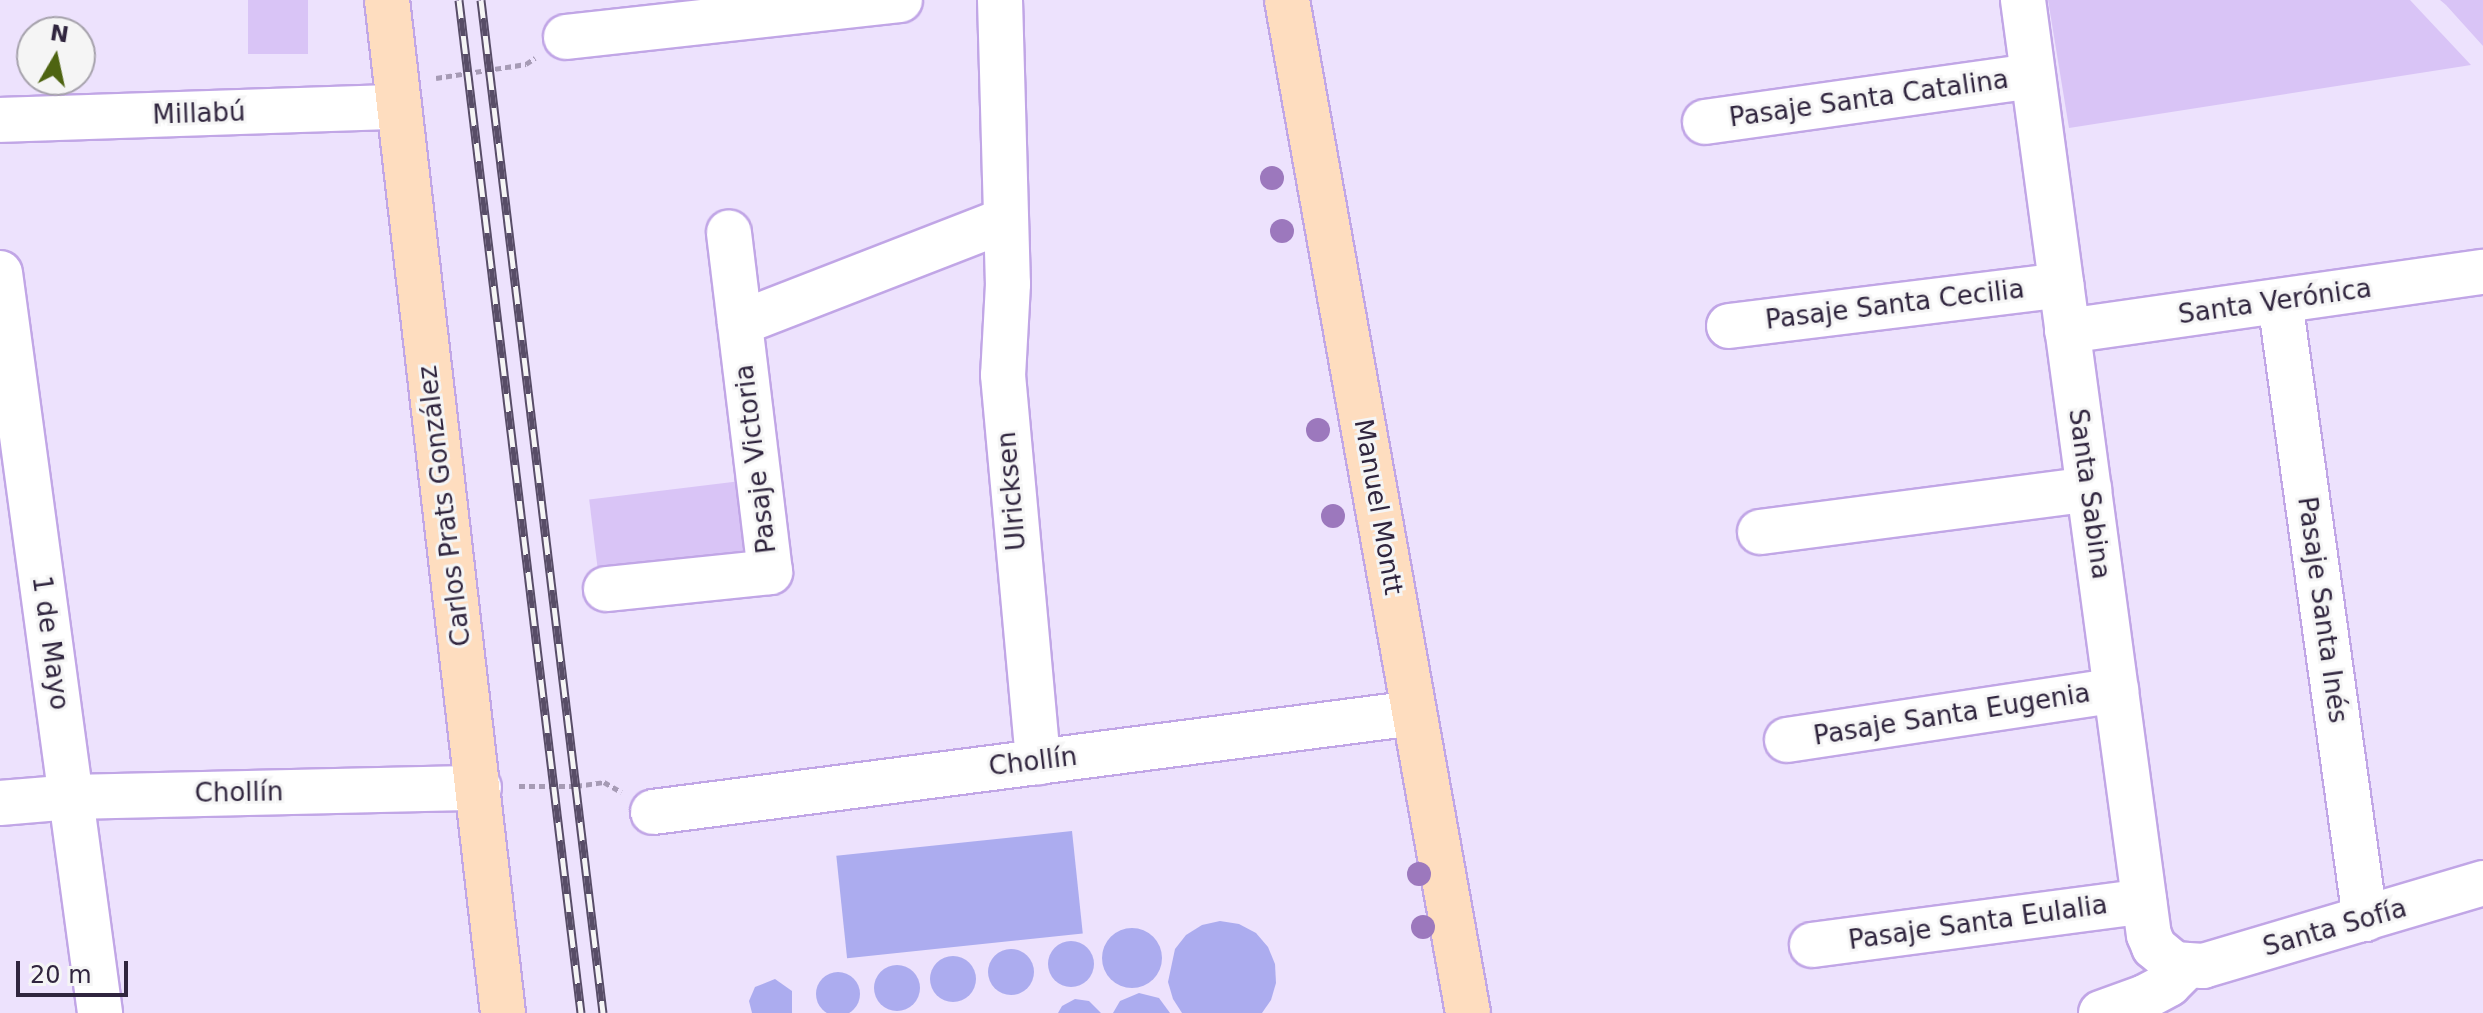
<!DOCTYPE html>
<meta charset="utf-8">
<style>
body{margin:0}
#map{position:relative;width:2483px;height:1013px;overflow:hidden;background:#ede2fd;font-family:"DejaVu Sans",sans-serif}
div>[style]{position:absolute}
.green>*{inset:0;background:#d9c4f6;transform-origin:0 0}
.building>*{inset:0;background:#acacef;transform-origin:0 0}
.round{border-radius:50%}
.path>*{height:5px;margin-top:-2.5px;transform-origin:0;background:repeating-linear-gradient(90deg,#a69bb5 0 6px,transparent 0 10px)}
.roads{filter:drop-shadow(2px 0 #c1a6e6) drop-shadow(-2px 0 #c1a6e6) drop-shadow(0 2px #c1a6e6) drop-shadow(0 -2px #c1a6e6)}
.minor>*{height:44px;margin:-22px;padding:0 22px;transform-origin:22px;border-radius:22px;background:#fff}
.major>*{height:44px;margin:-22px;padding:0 22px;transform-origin:22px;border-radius:22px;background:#feddbf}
.rail>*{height:9px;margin-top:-4.5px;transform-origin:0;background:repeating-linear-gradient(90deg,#f5f5f5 0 18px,#584d67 0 36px);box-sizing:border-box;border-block:2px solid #584d67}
.trees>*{width:24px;height:24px;margin:-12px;border-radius:50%;background:#9c78bd}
span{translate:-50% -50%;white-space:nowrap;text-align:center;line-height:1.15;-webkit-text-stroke:6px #f5f5f5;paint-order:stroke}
.street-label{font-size:26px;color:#30253e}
.north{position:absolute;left:16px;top:16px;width:80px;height:80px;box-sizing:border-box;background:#f5f5f5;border:2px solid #a6a2ac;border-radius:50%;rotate:9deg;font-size:22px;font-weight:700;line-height:32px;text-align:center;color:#30253e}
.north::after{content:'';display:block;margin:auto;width:28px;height:36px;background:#4e6411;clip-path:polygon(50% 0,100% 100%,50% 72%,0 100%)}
.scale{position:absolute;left:16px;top:961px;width:112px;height:36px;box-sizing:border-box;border:4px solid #30253e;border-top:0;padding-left:10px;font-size:24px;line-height:28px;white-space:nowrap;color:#30253e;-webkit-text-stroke:6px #f5f5f5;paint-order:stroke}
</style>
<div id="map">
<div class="green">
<div style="left:248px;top:0;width:60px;height:54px"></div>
<div style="clip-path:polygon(2048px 0,2410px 0,2471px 65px,2069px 128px)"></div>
<div style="clip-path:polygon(2440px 0,2483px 0,2483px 46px,2446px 5px)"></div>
<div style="left:749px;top:480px;width:85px;height:161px;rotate:83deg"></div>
</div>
<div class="building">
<div style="left:1072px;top:831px;width:103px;height:237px;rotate:84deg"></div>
<div style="clip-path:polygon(1220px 921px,1239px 924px,1256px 933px,1268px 947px,1275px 964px,1276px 983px,1271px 1000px,1262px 1013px,1182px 1013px,1173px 999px,1168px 982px,1175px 949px,1186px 935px,1202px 925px)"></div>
<div class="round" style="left:1102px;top:928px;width:60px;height:60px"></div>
<div class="round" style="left:1048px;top:941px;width:46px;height:46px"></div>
<div class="round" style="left:988px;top:949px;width:46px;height:46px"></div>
<div class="round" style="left:930px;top:956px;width:46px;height:46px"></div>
<div class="round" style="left:874px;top:965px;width:46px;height:46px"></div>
<div class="round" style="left:816px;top:972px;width:44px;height:44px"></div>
<div style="clip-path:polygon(775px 979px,792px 991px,792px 1013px,752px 1013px,749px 1001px,755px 987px)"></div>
<div style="clip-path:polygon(1139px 993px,1159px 998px,1170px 1013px,1113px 1013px,1120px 1001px)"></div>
<div style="clip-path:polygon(1075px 999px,1089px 1001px,1101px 1013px,1058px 1013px,1062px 1006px)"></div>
</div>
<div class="path">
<div style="left:436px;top:78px;width:91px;rotate:-8.8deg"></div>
<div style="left:526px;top:64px;width:11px;rotate:-34deg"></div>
<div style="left:519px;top:786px;width:57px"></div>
<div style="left:576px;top:786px;width:28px;rotate:-8deg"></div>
<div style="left:604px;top:782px;width:20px;rotate:30deg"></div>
</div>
<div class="roads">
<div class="minor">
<div style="left:1000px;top:0;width:284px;rotate:88.4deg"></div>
<div style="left:1008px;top:284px;width:91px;rotate:93.1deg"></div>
<div style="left:1003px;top:375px;width:389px;rotate:84.8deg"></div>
<div style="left:2023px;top:0;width:943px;rotate:82.33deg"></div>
<div style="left:2149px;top:935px;width:13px;rotate:67deg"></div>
<div style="left:2154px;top:947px;width:26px;rotate:40deg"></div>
<div style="left:2174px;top:964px;width:29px;rotate:4deg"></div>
<div style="left:2203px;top:966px;width:292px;rotate:-16.5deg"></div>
<div style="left:566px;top:37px;width:336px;rotate:-6.3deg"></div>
<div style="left:0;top:120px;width:399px;rotate:-1.9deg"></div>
<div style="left:1705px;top:122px;width:331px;rotate:-8deg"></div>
<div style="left:0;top:273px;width:747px;rotate:82.3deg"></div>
<div style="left:2280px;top:301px;width:624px;rotate:82.17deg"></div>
<div style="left:740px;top:323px;width:284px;rotate:-21.2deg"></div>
<div style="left:1729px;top:326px;width:335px;rotate:-7deg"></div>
<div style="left:2067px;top:331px;width:420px;rotate:-8.1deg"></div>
<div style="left:1760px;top:532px;width:332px;rotate:-7.4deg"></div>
<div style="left:606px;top:589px;width:165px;rotate:-5.9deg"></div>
<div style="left:770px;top:572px;width:342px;rotate:-96.9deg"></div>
<div style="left:1787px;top:740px;width:333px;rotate:-8.6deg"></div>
<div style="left:0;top:803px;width:71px;rotate:-4.8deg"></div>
<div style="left:71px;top:797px;width:408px;rotate:-1.3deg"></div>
<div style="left:653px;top:812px;width:767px;rotate:-7.41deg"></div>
<div style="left:1812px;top:945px;width:335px;rotate:-7.5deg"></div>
<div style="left:2101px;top:1013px;width:47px;rotate:-20deg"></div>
<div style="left:2145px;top:997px;width:27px;rotate:-28deg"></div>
<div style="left:2169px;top:984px;width:24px;rotate:-45deg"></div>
</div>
<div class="major">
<div style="left:387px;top:0;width:1020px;rotate:83.47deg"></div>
<div style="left:1287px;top:0;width:1029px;rotate:79.87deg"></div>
</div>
</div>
<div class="rail">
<div style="left:459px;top:0;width:1020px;rotate:83.13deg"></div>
<div style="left:481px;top:0;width:1020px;rotate:83.13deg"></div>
</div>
<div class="trees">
<div style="left:1272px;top:178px"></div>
<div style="left:1282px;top:231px"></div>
<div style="left:1318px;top:430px"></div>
<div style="left:1333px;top:516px"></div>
<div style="left:1419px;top:874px"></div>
<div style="left:1423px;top:927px"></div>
</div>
<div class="street-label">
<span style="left:1869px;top:99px;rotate:-8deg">Pasaje Santa Catalina</span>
<span style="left:199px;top:114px;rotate:-2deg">Millabú</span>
<span style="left:2275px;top:302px;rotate:-8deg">Santa Verónica</span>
<span style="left:1895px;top:305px;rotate:-7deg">Pasaje Santa Cecilia</span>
<span style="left:756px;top:459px;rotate:-97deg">Pasaje Victoria</span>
<span style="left:1012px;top:491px;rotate:-95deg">Ulricksen</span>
<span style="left:2089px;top:494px;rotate:82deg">Santa Sabina</span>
<span style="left:445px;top:506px;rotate:-97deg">Carlos Prats González</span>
<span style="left:1378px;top:507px;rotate:80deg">Manuel Montt</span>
<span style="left:2322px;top:610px;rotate:82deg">Pasaje Santa Inés</span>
<span style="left:50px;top:643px;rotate:82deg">1 de Mayo</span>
<span style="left:1952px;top:715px;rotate:-9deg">Pasaje Santa Eugenia</span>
<span style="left:1033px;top:762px;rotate:-7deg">Chollín</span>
<span style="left:239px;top:793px;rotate:-1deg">Chollín</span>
<span style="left:1978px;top:923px;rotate:-8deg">Pasaje Santa Eulalia</span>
<span style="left:2335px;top:928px;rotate:-16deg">Santa Sofía</span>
</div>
<div class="north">N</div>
<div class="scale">20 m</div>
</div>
